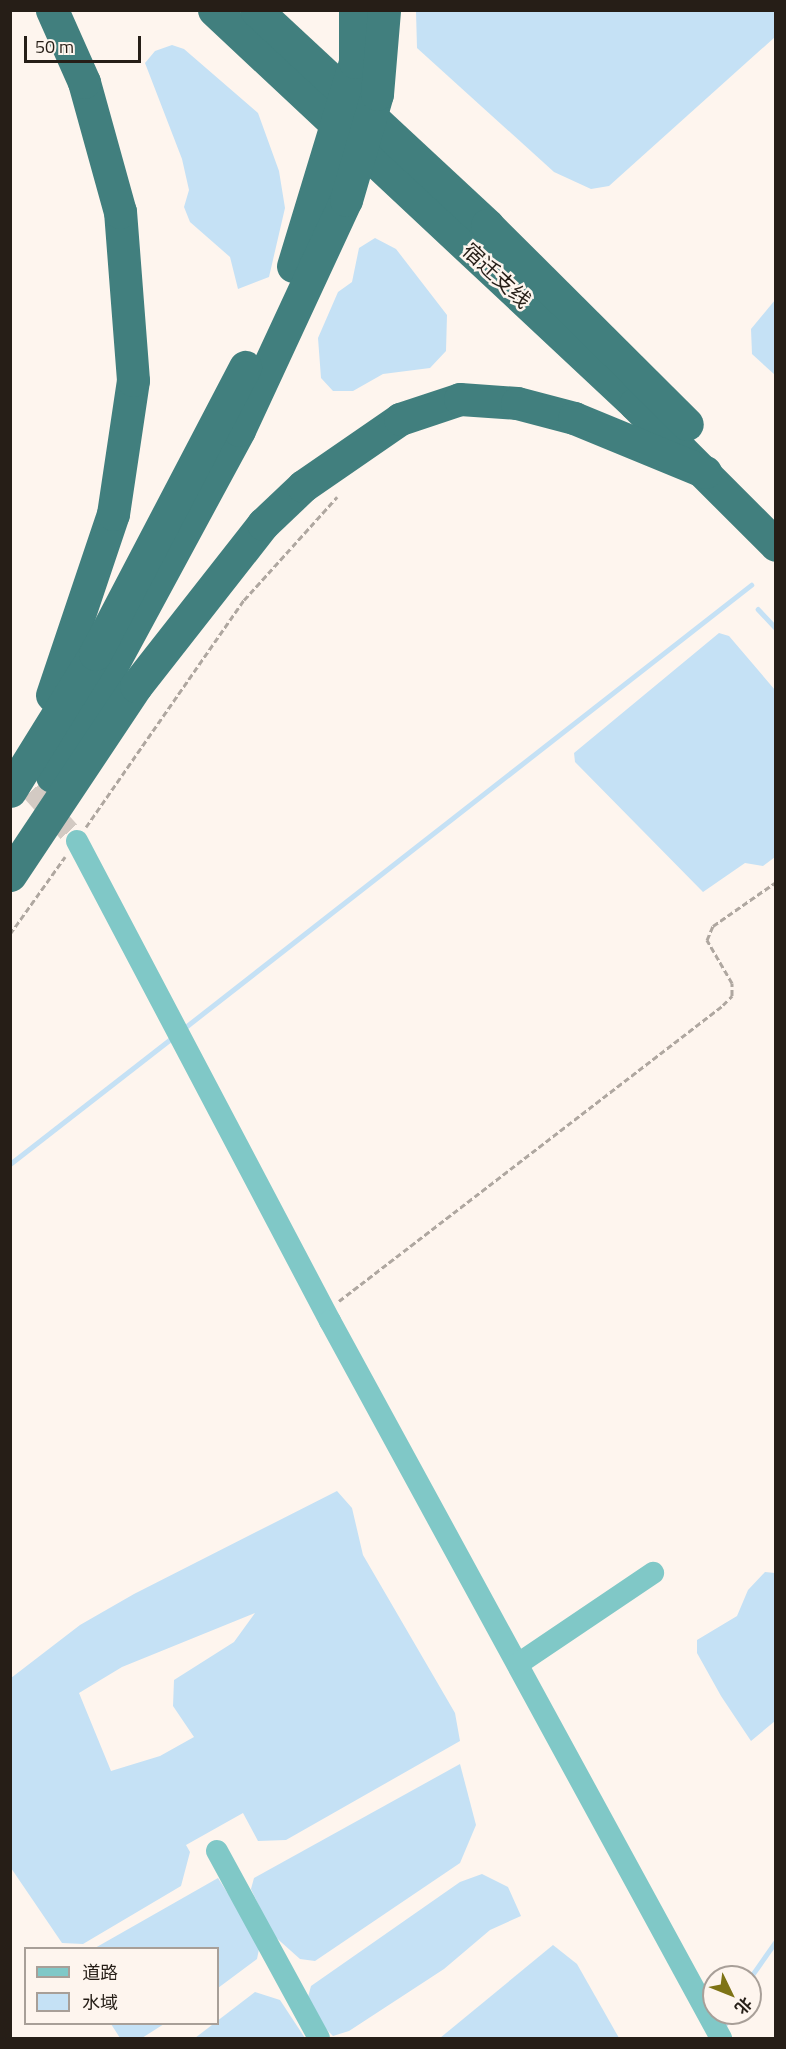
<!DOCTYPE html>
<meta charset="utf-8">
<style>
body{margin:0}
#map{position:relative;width:786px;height:2049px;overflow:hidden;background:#fef5ee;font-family:"Titillium Web","Noto Sans SC",sans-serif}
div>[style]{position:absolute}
.water>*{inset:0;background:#c5e1f5}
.stream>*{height:4.5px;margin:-2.25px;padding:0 2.25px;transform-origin:2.25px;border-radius:2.25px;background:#c5e1f5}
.minor-tunnel>*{height:22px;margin-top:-11px;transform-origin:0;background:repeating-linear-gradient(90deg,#d3cac3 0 22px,transparent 0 33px)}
.path>*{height:3px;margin-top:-1.5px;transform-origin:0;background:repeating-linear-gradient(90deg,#afa7a0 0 6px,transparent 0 9px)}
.minor>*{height:22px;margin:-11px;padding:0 11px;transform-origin:11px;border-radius:11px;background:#80c8c7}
.highway>*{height:33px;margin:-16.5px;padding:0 16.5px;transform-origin:16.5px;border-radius:16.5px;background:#417f7e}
span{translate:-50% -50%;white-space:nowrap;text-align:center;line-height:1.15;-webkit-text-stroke:5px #fef5ee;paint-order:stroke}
.street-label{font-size:21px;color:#261e17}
.frame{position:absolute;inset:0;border:12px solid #261e17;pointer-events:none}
.legend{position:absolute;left:24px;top:1947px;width:195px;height:78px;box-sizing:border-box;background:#fef5ee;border:2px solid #a89f98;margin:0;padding:8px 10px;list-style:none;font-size:18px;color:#261e17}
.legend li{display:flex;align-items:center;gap:12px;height:30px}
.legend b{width:30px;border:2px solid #a89f98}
.north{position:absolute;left:702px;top:1965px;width:60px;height:60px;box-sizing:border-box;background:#fef5ee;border:2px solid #a89f98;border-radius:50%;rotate:133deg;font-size:16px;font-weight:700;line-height:24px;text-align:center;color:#261e17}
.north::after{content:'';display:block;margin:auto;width:21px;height:27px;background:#7e7315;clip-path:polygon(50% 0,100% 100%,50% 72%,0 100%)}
.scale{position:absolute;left:24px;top:36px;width:117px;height:27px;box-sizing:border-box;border:3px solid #261e17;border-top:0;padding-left:8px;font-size:18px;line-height:21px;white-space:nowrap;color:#261e17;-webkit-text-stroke:4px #fef5ee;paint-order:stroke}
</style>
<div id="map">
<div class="water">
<div style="clip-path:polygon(416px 11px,775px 11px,775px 37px,609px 186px,591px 189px,554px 172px,417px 48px)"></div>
<div style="clip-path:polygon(172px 45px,184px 49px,258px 113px,279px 171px,285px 208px,269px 277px,238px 289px,230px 257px,190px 222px,184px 207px,189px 190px,182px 159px,145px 63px,155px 51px)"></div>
<div style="clip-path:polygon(375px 238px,396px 249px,447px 315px,446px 351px,430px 368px,383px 374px,353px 391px,333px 391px,321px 378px,318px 338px,338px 292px,352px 282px,359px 248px)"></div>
<div style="clip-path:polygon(775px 300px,775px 375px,752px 354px,751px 329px)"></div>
<div style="clip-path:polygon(719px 633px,729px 636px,775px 690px,775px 857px,763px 866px,745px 863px,703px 892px,575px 762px,574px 753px)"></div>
<div style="clip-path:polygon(evenodd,337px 1491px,352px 1508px,363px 1555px,455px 1713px,460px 1741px,286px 1840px,258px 1841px,243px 1813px,186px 1845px,190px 1852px,181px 1886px,83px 1944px,62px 1943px,11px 1868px,11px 1678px,80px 1625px,134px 1594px,337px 1491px,255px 1613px,234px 1642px,174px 1680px,173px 1706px,194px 1737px,160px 1756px,111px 1771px,79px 1693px,122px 1667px,255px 1613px)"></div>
<div style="clip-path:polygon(765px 1572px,775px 1573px,775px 1721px,751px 1741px,721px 1696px,697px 1653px,697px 1640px,737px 1616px,748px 1590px)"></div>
<div style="clip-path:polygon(460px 1764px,476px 1825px,460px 1863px,315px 1961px,300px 1959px,272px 1934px,251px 1889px,254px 1878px)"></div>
<div style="clip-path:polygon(482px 1874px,508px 1887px,521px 1916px,490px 1930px,444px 1969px,349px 2031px,333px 2036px,326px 2029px,308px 1997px,311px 1986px,460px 1882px)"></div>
<div style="clip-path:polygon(218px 1878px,260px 1944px,257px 1959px,218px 1988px,218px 1948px,95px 1948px)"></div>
<div style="clip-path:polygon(553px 1945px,577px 1964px,619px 2038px,440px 2038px)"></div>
<div style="clip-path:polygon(255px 1992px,280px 2000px,305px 2038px,195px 2038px)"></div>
<div style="clip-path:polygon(111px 2024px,164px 2024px,142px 2038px,120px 2038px)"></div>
</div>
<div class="stream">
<div style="left:758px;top:609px;width:26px;rotate:47deg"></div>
<div style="left:183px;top:1029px;width:721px;rotate:-38.01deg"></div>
<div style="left:10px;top:1164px;width:205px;rotate:-37.9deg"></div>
<div style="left:750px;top:1978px;width:45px;rotate:-54.9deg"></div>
<div style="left:724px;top:2026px;width:15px;rotate:-62deg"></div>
</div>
<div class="minor-tunnel">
<div style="left:10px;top:766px;width:101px;rotate:48.2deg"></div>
</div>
<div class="path">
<div style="left:86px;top:827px;width:277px;rotate:-55.2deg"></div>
<div style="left:244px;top:600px;width:139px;rotate:-47.9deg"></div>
<div style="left:10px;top:934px;width:95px;rotate:-54.5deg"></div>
<div style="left:339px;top:1301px;width:485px;rotate:-37.6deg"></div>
<div style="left:723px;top:1005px;width:13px;rotate:-45deg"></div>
<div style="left:732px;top:996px;width:13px;rotate:-90deg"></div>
<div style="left:732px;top:983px;width:50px;rotate:-120.2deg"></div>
<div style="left:707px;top:940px;width:15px;rotate:-67deg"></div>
<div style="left:713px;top:926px;width:77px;rotate:-34.9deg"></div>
</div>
<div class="minor">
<div style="left:77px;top:841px;width:543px;rotate:62.21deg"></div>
<div style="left:330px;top:1321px;width:817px;rotate:61.4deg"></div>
<div style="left:518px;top:1664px;width:163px;rotate:-34deg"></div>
<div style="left:217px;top:1851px;width:213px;rotate:61.4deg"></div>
</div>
<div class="highway">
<div style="left:214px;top:10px;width:577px;rotate:43.1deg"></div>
<div style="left:635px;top:404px;width:199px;rotate:45deg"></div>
<div style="left:256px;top:10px;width:316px;rotate:42.9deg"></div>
<div style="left:487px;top:225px;width:282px;rotate:44.9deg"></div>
<div style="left:293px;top:266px;width:213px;rotate:-73.1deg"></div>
<div style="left:355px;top:62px;width:52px;rotate:-90deg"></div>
<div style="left:52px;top:695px;width:191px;rotate:-71.4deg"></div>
<div style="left:113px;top:514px;width:135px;rotate:-81.5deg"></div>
<div style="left:133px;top:380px;width:169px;rotate:-94.4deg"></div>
<div style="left:120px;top:212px;width:135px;rotate:-105.5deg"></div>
<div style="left:84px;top:82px;width:79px;rotate:-114deg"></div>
<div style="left:52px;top:776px;width:393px;rotate:-61.6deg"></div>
<div style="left:239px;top:430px;width:254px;rotate:-65.1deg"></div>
<div style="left:346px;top:200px;width:110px;rotate:-73.7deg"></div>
<div style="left:377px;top:94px;width:84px;rotate:-85.2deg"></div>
<div style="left:10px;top:791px;width:161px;rotate:-58.2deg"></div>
<div style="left:95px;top:654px;width:324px;rotate:-62.4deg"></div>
<div style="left:10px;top:875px;width:227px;rotate:-56.3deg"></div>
<div style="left:136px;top:686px;width:206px;rotate:-51.9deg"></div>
<div style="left:263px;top:524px;width:55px;rotate:-43.5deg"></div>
<div style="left:303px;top:486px;width:118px;rotate:-34.6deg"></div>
<div style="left:400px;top:419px;width:63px;rotate:-18.4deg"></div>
<div style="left:460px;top:399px;width:57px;rotate:4deg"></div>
<div style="left:517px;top:403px;width:59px;rotate:14.7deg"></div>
<div style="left:574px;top:418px;width:142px;rotate:22.4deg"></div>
</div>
<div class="street-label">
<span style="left:497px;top:275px;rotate:43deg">宿迁支线</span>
</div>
<div class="frame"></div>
<ul class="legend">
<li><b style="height:8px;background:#80c8c7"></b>道路</li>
<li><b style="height:16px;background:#c5e1f5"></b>水域</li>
</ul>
<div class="north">北</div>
<div class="scale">50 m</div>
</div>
